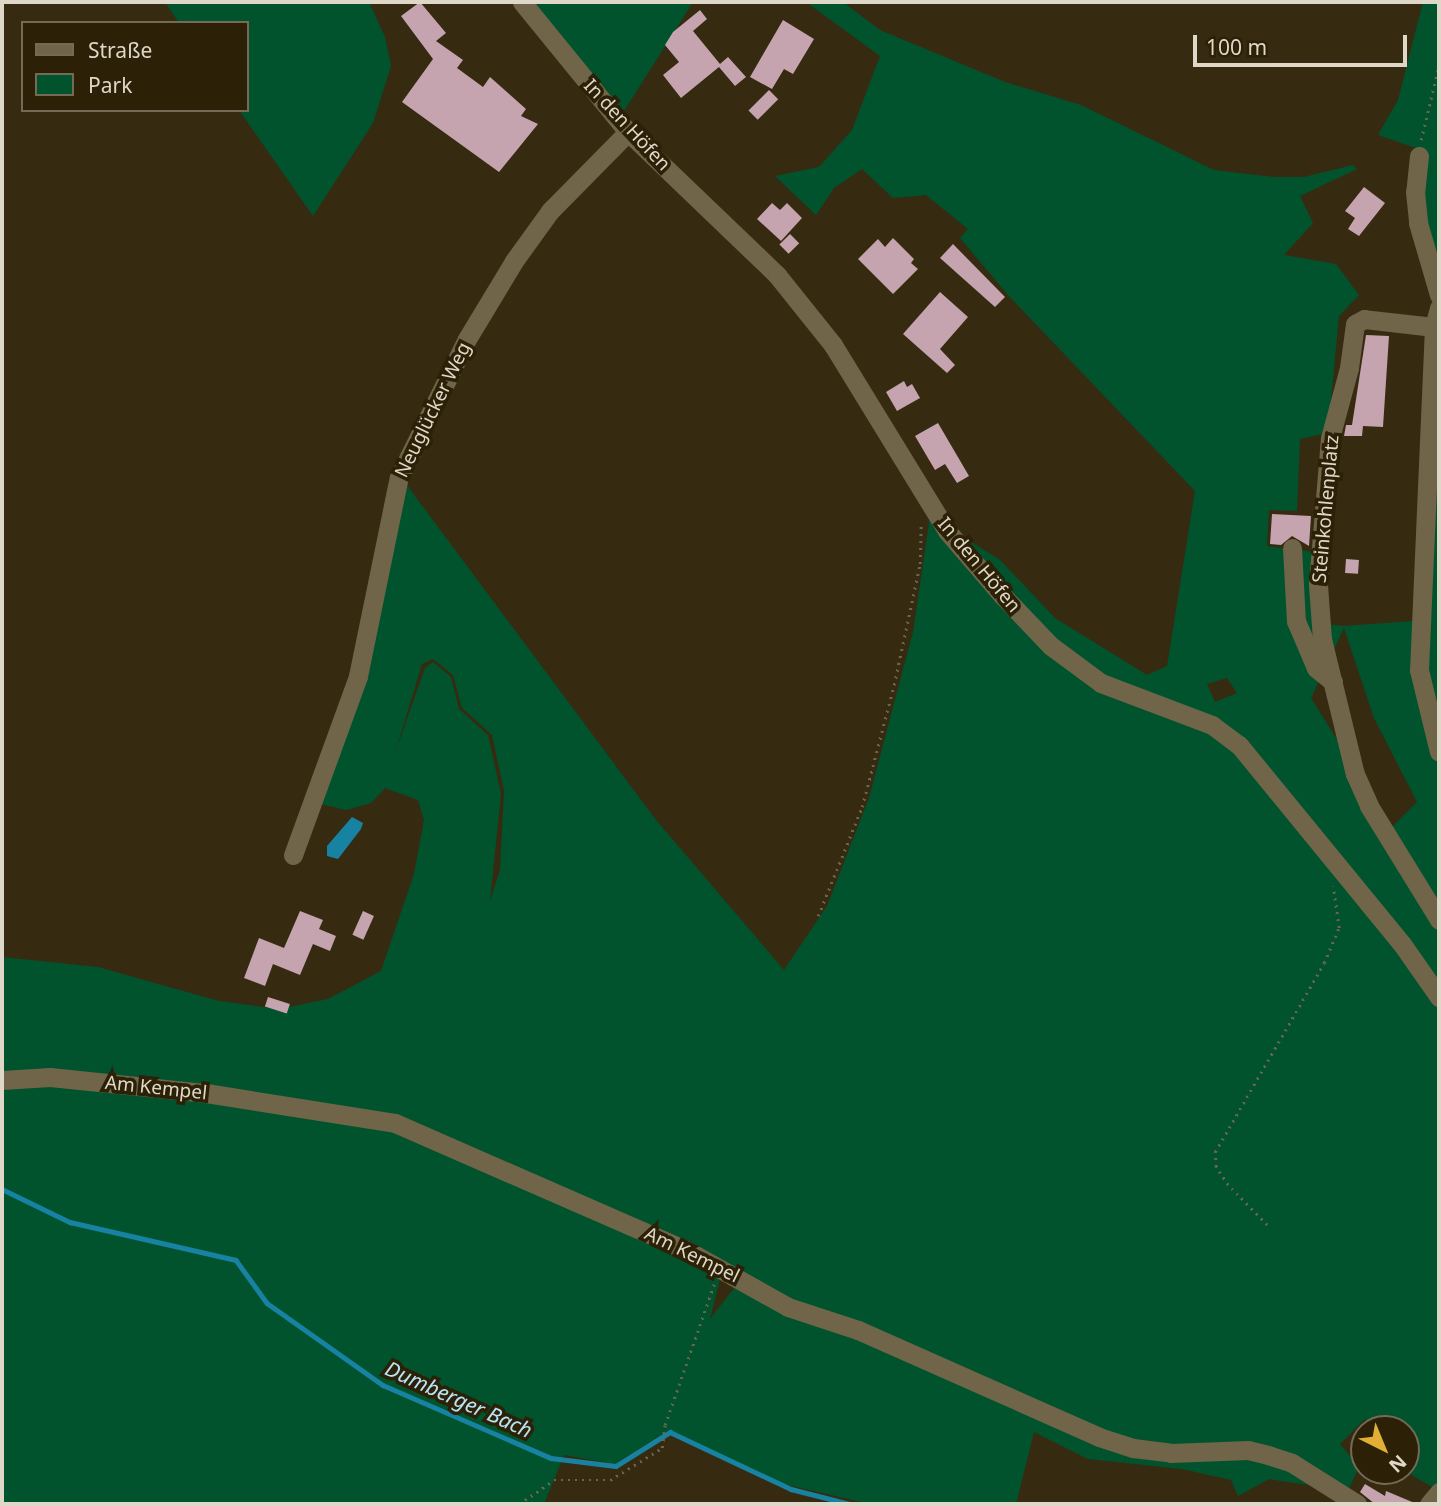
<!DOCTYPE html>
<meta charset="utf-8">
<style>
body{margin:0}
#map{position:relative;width:1441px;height:1506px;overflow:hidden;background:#362b11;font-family:"Noto Sans",sans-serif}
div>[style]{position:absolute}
.green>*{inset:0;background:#00532c}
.water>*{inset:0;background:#1882a3}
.stream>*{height:4.5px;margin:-2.25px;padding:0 2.25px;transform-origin:2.25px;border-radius:2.25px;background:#1882a3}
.building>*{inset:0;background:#c5a3af;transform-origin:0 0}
.path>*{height:2.5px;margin-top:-1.25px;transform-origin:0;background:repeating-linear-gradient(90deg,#6d644d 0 2px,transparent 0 7px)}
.minor>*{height:19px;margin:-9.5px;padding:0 9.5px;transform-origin:9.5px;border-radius:9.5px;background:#706449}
span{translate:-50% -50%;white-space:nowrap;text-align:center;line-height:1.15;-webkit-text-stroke:7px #2c2107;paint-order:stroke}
.street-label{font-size:19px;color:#dfd8c9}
.water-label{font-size:21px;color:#b8e4f7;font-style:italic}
.frame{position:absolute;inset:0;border:4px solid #dfd8c9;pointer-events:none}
.legend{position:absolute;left:21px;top:21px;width:228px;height:91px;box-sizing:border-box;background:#2c2107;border:2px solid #746a55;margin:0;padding:9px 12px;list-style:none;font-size:21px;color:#dfd8c9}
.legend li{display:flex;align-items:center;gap:14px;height:35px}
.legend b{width:35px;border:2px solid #746a55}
.north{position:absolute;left:1350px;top:1415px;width:70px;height:70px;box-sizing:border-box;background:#2c2107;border:2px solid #746a55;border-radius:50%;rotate:137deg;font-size:19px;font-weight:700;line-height:28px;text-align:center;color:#dfd8c9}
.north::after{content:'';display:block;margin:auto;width:24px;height:32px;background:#e2af34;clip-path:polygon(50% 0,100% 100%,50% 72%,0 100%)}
.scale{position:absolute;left:1193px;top:35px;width:214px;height:32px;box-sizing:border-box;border:4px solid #dfd8c9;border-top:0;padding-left:9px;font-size:21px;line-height:24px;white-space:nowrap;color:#dfd8c9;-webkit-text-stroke:5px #2c2107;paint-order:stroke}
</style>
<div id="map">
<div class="green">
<div style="clip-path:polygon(165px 2px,369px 2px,385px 37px,391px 66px,373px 123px,313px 216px,239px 110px,247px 110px,247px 23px,179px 23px)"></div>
<div style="clip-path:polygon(532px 2px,693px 2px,624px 111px)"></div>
<div style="clip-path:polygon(evenodd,806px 2px,843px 2px,880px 30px,1005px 82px,1081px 105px,1214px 170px,1274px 177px,1304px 177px,1353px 165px,1357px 169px,1300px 196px,1313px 223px,1284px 255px,1336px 264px,1359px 295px,1339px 316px,1328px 433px,1300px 439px,1297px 511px,1269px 510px,1267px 546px,1314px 552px,1315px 623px,1344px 626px,1427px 620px,1439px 351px,1439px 1483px,1434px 1488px,1405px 1471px,1406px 1429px,1381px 1429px,1365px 1419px,1340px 1444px,1359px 1467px,1348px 1491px,1269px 1479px,1238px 1496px,1231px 1480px,1182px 1469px,1088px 1459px,1034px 1432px,1016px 1504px,870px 1504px,779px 1483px,670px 1430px,615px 1464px,564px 1455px,544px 1504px,2px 1504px,2px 957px,98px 967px,219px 1001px,279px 1009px,328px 999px,381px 971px,414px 874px,424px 820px,418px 800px,385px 788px,371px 803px,346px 810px,316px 803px,362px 678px,403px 480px,656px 820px,784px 970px,827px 906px,869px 798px,913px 632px,930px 516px,1000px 560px,1055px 618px,1147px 675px,1167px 666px,1195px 491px,1008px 295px,960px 238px,968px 229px,926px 195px,893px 198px,862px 169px,834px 188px,816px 215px,775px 176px,819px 167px,852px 130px,880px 56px,806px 2px,1344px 628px,1374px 718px,1417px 802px,1392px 827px,1311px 698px,1344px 628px,806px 2px,433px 659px,453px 675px,462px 708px,492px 735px,504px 791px,500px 870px,490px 901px,501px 794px,488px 735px,459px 709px,451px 677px,433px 662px,425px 668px,395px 753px,422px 664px,433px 659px,806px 2px,1227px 678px,1237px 693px,1215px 702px,1207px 684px,1227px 678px,806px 2px,158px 1094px,268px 1098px,395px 1119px,446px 1136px,745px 1274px,710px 1319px,720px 1279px,464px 1155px,393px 1127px,267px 1104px,158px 1094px)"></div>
<div style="clip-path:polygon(1423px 2px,1439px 2px,1439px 279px,1423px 218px,1422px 150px,1378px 135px,1398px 100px)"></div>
</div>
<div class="water">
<div style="clip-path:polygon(352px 817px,363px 823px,361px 829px,338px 859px,327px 856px,327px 846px)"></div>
</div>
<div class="stream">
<div style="left:2px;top:1189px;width:76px;rotate:25.9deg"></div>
<div style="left:70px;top:1222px;width:170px;rotate:12.9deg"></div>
<div style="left:236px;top:1260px;width:53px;rotate:54.2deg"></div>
<div style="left:267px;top:1303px;width:142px;rotate:35.3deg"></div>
<div style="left:383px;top:1385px;width:183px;rotate:23.5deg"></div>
<div style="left:551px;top:1458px;width:65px;rotate:7deg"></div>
<div style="left:616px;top:1466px;width:64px;rotate:-32.2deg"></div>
<div style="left:670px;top:1432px;width:134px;rotate:25.2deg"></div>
<div style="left:791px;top:1489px;width:61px;rotate:14.3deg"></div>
</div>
<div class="building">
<div style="clip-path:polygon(420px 2px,446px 33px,436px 41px,463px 60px,457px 68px,483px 87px,490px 77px,526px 109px,521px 116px,538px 124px,499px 172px,402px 102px,433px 59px,401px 16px)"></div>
<div style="clip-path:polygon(700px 10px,707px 19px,693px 31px,720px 64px,728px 57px,746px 77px,735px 86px,719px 67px,681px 98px,663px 75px,679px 62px,665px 45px,673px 32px)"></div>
<div style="clip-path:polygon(783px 20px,814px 39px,793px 74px,784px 69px,772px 89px,750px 77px)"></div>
<div style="left:769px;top:90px;width:13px;height:29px;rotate:45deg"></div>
<div style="clip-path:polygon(1364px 187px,1385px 203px,1359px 236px,1348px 229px,1355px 218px,1345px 211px)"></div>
<div style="clip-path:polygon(772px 203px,780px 210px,787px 203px,802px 218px,781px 241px,757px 219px)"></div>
<div style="left:790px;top:234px;width:13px;height:15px;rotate:45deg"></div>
<div style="clip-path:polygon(893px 238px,914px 259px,911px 263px,918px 269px,893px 294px,858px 259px,878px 239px,885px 247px)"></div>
<div style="clip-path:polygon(953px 244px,1005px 297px,995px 307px,940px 258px)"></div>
<div style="clip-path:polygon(940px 292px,968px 317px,940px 349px,955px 365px,947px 373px,903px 334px)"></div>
<div style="clip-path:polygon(1366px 335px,1389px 336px,1383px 427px,1363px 426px,1362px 436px,1344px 436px,1346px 425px,1352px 425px)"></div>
<div style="clip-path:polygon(904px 381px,907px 387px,912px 384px,920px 398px,897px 411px,886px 392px)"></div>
<div style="clip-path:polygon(938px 423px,969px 476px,957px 483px,945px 464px,935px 470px,915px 436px)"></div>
<div style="clip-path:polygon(1272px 514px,1311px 516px,1309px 546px,1292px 536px,1281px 545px,1270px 544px)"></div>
<div style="left:1346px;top:559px;width:13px;height:14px;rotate:4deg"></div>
<div style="clip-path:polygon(300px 911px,323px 920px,319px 929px,336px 936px,330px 951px,313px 944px,300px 975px,273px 964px,265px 986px,244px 978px,259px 938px,284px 948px)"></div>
<div style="left:363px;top:911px;width:12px;height:26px;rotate:24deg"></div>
<div style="left:268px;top:997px;width:23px;height:10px;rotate:18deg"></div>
<div style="clip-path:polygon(1365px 1484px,1385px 1496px,1386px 1491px,1417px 1504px,1375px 1504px,1360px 1492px)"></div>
</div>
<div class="path">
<div style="left:1421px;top:140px;width:77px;rotate:-76.5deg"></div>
<div style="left:818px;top:916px;width:118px;rotate:-68deg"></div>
<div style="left:862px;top:807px;width:126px;rotate:-75.3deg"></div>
<div style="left:894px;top:685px;width:124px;rotate:-77.9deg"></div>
<div style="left:920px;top:564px;width:42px;rotate:-88.6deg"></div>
<div style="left:1267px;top:1225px;width:56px;rotate:-134.3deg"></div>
<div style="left:1228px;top:1185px;width:22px;rotate:-124deg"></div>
<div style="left:1216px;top:1167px;width:15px;rotate:-94deg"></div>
<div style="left:1215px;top:1152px;width:218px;rotate:-60deg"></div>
<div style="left:1324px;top:963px;width:38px;rotate:-67deg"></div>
<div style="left:1339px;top:928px;width:42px;rotate:-98.1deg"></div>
<div style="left:519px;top:1504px;width:42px;rotate:-34.4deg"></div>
<div style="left:554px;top:1480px;width:56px"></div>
<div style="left:610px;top:1480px;width:61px;rotate:-31.6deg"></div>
<div style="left:662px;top:1448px;width:23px;rotate:-83deg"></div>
<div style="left:665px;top:1425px;width:149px;rotate:-70.8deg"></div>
</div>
<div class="minor">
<div style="left:522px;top:2px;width:168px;rotate:50.8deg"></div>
<div style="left:628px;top:132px;width:207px;rotate:43.8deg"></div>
<div style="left:777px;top:275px;width:90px;rotate:51.3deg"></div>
<div style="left:833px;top:345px;width:218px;rotate:58.5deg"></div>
<div style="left:947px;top:531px;width:86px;rotate:49.3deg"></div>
<div style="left:1003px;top:596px;width:69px;rotate:46.2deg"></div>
<div style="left:1051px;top:646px;width:62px;rotate:36.5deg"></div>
<div style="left:1101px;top:683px;width:119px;rotate:20.7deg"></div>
<div style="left:1212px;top:725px;width:34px;rotate:37deg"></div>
<div style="left:1239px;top:745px;width:257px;rotate:50.7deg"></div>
<div style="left:1402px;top:944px;width:65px;rotate:55.1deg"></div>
<div style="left:1419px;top:156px;width:36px;rotate:96deg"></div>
<div style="left:1415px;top:192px;width:31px;rotate:84deg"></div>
<div style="left:1418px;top:223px;width:75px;rotate:73.7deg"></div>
<div style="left:1439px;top:308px;width:20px;rotate:105deg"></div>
<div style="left:1434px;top:327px;width:343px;rotate:92.5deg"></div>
<div style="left:1419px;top:670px;width:84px;rotate:76.3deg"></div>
<div style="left:1434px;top:327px;width:70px;rotate:-173.5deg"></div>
<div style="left:1364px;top:319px;width:10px;rotate:151deg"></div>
<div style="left:1355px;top:324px;width:44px;rotate:97.8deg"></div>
<div style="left:1349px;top:368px;width:73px;rotate:105.2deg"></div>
<div style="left:1330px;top:438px;width:147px;rotate:94.7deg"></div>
<div style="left:1318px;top:585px;width:54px;rotate:85.8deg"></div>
<div style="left:1322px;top:639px;width:139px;rotate:76.3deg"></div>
<div style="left:1355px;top:774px;width:35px;rotate:66deg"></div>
<div style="left:1369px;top:806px;width:134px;rotate:58.4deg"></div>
<div style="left:1292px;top:548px;width:73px;rotate:86.9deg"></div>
<div style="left:1296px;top:621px;width:51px;rotate:66.9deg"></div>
<div style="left:1316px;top:668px;width:22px;rotate:39deg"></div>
<div style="left:293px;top:855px;width:190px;rotate:-70deg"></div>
<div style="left:358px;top:676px;width:203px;rotate:-78.4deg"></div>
<div style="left:399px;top:477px;width:154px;rotate:-63.8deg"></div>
<div style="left:467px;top:339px;width:91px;rotate:-58.9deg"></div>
<div style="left:514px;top:261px;width:62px;rotate:-54.2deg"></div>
<div style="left:550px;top:211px;width:111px;rotate:-45.4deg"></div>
<div style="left:2px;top:1080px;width:48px;rotate:-3.6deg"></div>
<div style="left:50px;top:1077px;width:157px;rotate:5.9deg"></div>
<div style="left:206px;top:1093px;width:191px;rotate:9deg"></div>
<div style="left:395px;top:1123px;width:322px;rotate:23.6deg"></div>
<div style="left:690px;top:1252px;width:112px;rotate:29.3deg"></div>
<div style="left:788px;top:1307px;width:74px;rotate:18.2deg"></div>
<div style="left:858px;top:1330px;width:264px;rotate:23.9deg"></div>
<div style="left:1099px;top:1437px;width:36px;rotate:18deg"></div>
<div style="left:1133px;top:1448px;width:38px;rotate:7deg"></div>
<div style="left:1171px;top:1453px;width:77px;rotate:-2.2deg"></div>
<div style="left:1248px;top:1450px;width:21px;rotate:14deg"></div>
<div style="left:1268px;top:1455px;width:25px;rotate:18deg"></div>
<div style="left:1292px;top:1463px;width:77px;rotate:32.2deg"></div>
<div style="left:1429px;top:1504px;width:16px;rotate:-50deg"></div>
</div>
<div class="street-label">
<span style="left:627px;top:125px;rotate:47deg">In den Höfen</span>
<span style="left:433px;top:410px;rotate:-64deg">Neuglücker Weg</span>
<span style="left:1326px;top:509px;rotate:-85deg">Steinkohlenplatz</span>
<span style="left:979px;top:565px;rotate:50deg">In den Höfen</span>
<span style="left:156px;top:1088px;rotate:6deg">Am Kempel</span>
<span style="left:692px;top:1255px;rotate:26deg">Am Kempel</span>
</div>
<div class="water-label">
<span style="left:459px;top:1399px;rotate:24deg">Dumberger Bach</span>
</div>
<div class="frame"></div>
<ul class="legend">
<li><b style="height:9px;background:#706449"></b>Straße</li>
<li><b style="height:19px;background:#00532c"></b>Park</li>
</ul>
<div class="north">N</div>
<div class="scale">100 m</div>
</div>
